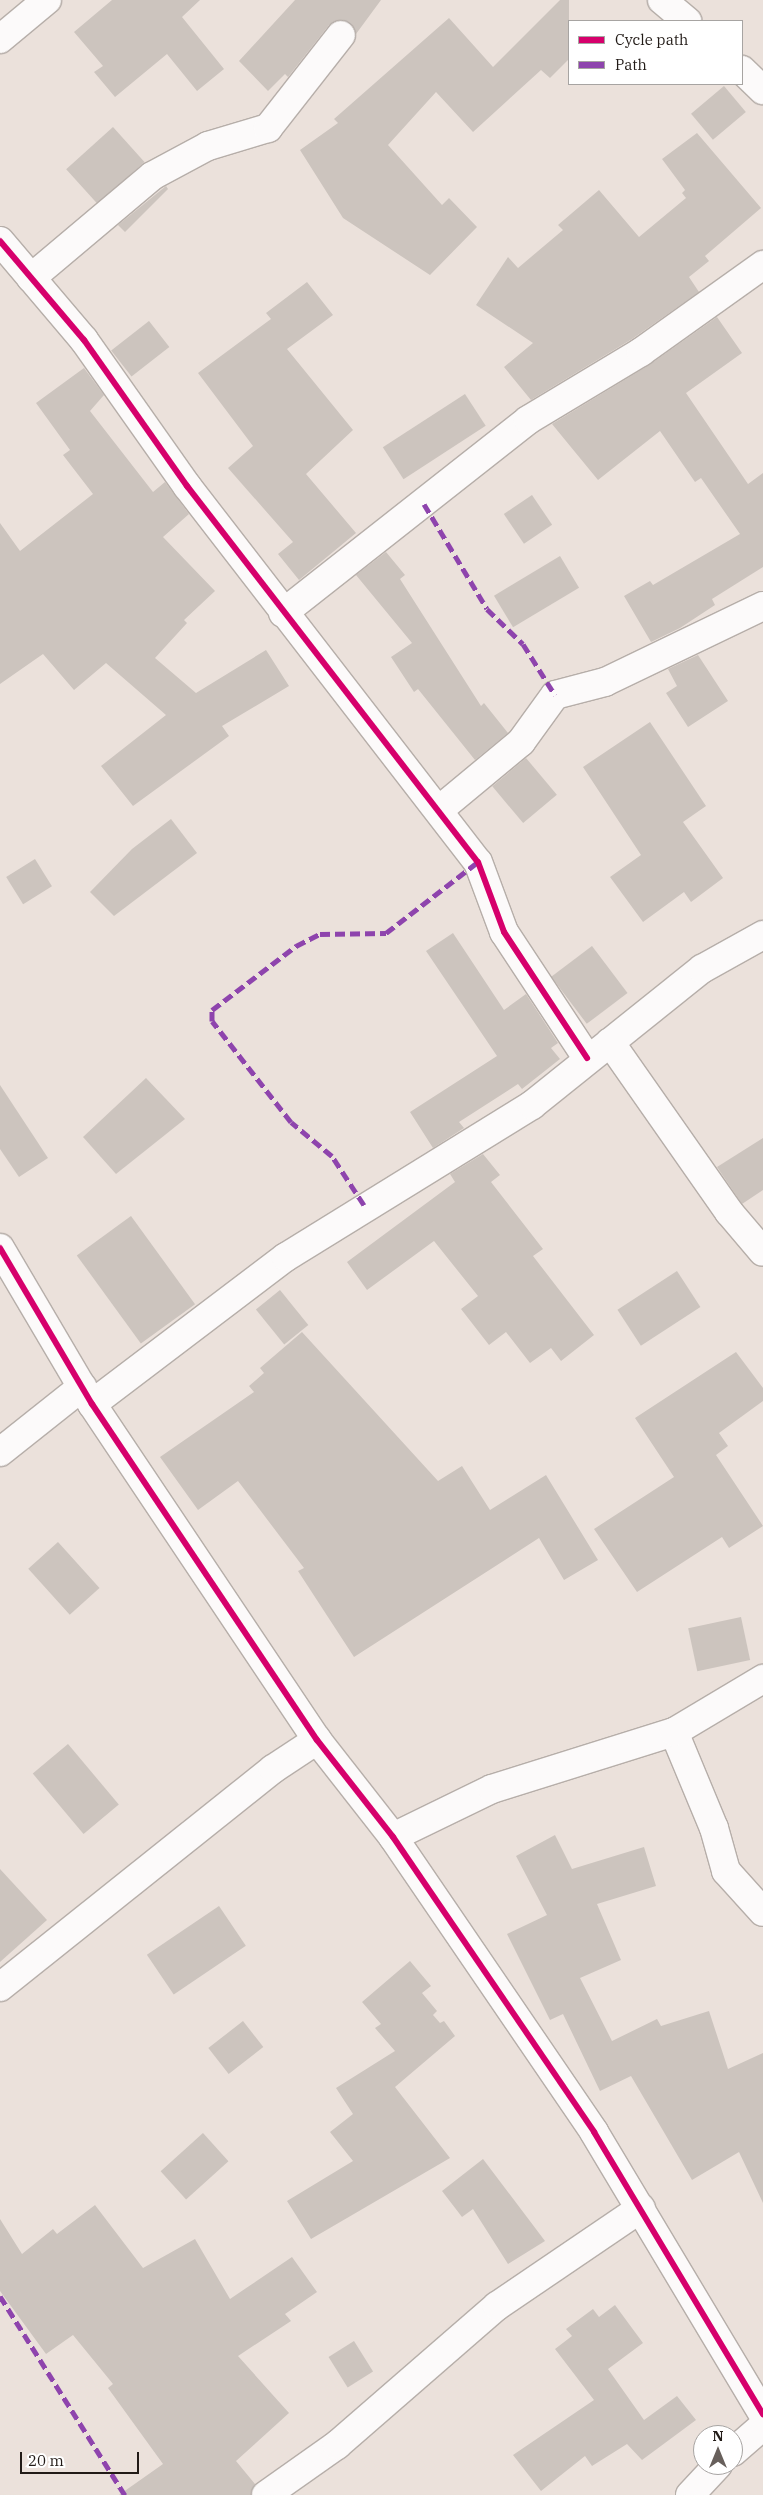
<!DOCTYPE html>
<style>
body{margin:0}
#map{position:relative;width:763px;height:2495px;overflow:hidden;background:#ebe1db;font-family:"IBM Plex Serif",serif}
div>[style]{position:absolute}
.building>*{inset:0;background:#ccc4be;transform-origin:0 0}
.roads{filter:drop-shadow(1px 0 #b6aea9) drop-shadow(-1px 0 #b6aea9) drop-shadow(0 1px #b6aea9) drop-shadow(0 -1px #b6aea9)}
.minor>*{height:28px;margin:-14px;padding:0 14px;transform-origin:14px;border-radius:14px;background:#fcfafa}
.quiet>*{height:5px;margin-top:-2.5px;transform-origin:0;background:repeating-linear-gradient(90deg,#8e44ad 0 10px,transparent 0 15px)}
.cycleway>*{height:6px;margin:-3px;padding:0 3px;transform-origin:3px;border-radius:3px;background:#d6006c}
span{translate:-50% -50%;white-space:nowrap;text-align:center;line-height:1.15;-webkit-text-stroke:5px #fff;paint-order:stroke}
.legend{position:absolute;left:568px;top:20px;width:175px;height:65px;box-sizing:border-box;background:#fff;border:1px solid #a7a4a2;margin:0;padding:6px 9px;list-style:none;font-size:15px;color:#221b17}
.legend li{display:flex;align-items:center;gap:10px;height:25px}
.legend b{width:25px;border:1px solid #a7a4a2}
.north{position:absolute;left:693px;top:2425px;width:50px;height:50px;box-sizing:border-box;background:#fff;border:1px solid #a7a4a2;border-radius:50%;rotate:0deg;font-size:14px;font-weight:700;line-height:20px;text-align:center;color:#221b17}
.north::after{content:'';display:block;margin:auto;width:18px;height:22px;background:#68605c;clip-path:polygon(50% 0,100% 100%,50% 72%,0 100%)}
.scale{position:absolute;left:20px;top:2452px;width:119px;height:22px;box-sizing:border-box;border:2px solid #221b17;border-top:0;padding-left:6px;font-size:15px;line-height:18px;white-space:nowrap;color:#221b17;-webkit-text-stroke:4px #fff;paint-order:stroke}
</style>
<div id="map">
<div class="building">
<div style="clip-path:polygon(112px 0,200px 0,182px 17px,224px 69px,197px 91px,167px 54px,115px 97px,94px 72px,103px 66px,74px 32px)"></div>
<div style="clip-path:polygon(295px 0,381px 0,356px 34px,344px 20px,329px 25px,288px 77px,285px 74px,268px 91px,239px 61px)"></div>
<div style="clip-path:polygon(560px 0,569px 0,569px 59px,550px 78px,541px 70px,473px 132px,436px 92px,388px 145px,442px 205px,449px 198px,477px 227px,430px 275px,343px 218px,300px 150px,338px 123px,334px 119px,449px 18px,493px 67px)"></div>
<div style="left:724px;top:86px;width:34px;height:43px;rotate:50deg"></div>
<div style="left:113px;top:127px;width:47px;height:63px;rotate:48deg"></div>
<div style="clip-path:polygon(697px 133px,761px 208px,705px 256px,709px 261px,689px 277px,699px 292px,632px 339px,531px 400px,504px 367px,533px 343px,476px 305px,508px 257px,518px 268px,563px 230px,558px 225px,599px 190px,639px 237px,686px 198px,682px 193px,685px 190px,662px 159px)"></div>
<div style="clip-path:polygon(166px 186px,168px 189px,125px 232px,118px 225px)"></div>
<div style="clip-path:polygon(307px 282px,333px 315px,287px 349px,353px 430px,306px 474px,356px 533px,299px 580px,278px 554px,293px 542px,228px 468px,253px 446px,198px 373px,271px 319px,266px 313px)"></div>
<div style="clip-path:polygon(717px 317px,742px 353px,686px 393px,748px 484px,763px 473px,763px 567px,712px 599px,715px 605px,680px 628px,651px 642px,624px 596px,650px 581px,653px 585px,740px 534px,701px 478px,695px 482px,660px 431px,598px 480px,552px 424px,649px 365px)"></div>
<div style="left:149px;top:321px;width:33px;height:48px;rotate:52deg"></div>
<div style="clip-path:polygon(84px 368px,104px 395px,90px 411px,153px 492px,165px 482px,189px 514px,163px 537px,215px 591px,184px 620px,187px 623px,155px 658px,196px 693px,266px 650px,289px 686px,222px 726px,229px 736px,133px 806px,101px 766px,166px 715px,106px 663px,74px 690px,43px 654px,0 684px,0 523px,20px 551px,93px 494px,63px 455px,70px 450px,36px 403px)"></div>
<div style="left:465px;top:394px;width:38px;height:98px;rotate:57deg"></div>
<div style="left:532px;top:495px;width:36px;height:34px;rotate:56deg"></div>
<div style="clip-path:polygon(386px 552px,405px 575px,400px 579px,481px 706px,484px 703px,508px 733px,475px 760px,418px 689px,414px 692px,391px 657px,412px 643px,356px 575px)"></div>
<div style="left:560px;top:556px;width:37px;height:77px;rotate:59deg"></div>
<div style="clip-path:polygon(698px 655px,728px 701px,688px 727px,666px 693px,677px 686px,668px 669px)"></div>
<div style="clip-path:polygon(650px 722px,706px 806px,683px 822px,723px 878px,691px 902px,684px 892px,643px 922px,610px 877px,641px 855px,583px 767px)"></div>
<div style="left:526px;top:758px;width:48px;height:44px;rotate:50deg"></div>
<div style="clip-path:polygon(171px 819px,197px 853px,114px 916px,90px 892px,132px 849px)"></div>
<div style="left:35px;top:859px;width:32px;height:34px;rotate:58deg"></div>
<div style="clip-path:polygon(453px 933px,504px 1010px,526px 994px,558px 1043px,551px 1048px,560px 1059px,522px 1089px,518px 1084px,459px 1122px,464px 1128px,433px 1148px,410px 1112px,497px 1056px,426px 951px)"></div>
<div style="left:592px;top:946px;width:59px;height:51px;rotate:53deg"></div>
<div style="clip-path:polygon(146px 1078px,185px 1119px,116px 1174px,83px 1137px)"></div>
<div style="clip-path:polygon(0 1085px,48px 1158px,19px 1177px,0 1149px)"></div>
<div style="clip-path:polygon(763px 1138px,763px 1190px,742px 1204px,717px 1167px)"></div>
<div style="clip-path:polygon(483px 1154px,500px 1175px,491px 1182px,543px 1249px,533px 1256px,594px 1335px,561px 1361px,551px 1348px,530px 1363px,506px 1332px,489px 1345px,461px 1309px,478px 1296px,434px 1241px,367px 1290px,347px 1262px,455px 1182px,450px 1174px)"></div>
<div style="left:131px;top:1216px;width:109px;height:67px;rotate:54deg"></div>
<div style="left:677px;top:1271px;width:43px;height:71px;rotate:57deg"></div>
<div style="left:280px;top:1290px;width:45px;height:31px;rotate:51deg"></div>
<div style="clip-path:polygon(302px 1332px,438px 1481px,462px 1466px,490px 1510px,546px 1475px,598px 1560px,564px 1580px,539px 1538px,354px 1657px,298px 1571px,304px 1568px,238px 1481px,198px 1510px,160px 1457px,254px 1392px,249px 1386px,264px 1373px,260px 1368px)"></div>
<div style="clip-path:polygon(736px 1352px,763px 1388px,763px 1401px,719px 1433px,728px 1446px,716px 1455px,763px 1526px,729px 1548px,722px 1537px,637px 1592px,594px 1529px,674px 1477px,635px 1418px)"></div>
<div style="left:58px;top:1542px;width:62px;height:40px;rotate:48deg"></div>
<div style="left:741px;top:1617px;width:44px;height:54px;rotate:78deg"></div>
<div style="left:68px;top:1744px;width:79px;height:46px;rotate:50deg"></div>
<div style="clip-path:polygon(555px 1835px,572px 1869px,644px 1847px,656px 1886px,597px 1904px,621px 1960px,580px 1978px,612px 2041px,657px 2019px,661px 2026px,709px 2011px,728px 2069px,763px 2053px,763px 2203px,739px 2152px,692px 2180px,631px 2076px,600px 2091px,563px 2014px,550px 2020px,507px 1934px,547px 1915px,516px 1856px)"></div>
<div style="clip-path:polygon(0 1869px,47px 1920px,0 1962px)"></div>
<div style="left:219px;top:1906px;width:48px;height:87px;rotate:56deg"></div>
<div style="clip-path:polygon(410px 1961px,431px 1986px,422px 1993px,437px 2011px,433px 2015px,440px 2023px,444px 2021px,455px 2036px,395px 2087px,450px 2158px,311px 2239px,287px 2201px,353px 2161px,330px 2132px,353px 2114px,336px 2088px,395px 2051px,375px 2028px,381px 2024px,362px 2002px)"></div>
<div style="left:243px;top:2021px;width:33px;height:44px;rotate:52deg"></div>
<div style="left:203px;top:2133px;width:38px;height:57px;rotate:48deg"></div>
<div style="clip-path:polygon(483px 2159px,545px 2241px,508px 2264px,473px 2209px,462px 2217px,442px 2191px)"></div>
<div style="clip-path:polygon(95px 2205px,143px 2268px,195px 2239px,230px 2299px,292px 2257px,317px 2292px,285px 2314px,291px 2321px,238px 2356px,289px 2413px,236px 2461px,255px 2484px,251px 2495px,119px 2495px,163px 2464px,108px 2388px,113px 2384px,73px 2335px,46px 2354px,0 2291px,0 2219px,22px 2254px,53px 2229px,57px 2234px)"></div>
<div style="clip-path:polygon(615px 2305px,643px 2343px,608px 2369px,644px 2420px,677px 2396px,696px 2420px,642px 2460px,627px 2444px,592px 2466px,585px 2456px,541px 2491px,513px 2455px,594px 2400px,555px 2349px,572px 2336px,566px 2329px,593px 2309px,599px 2317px)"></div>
<div style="left:354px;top:2341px;width:36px;height:30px;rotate:58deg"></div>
</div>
<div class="roads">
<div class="minor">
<div style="left:662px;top:0;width:33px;rotate:40deg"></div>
<div style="left:0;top:39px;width:61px;rotate:-39.7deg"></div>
<div style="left:742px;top:70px;width:29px;rotate:44deg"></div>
<div style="left:0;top:241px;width:130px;rotate:49.7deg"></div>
<div style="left:84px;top:340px;width:179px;rotate:54.8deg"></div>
<div style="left:187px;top:486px;width:475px;rotate:52.3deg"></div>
<div style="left:478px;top:862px;width:75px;rotate:69.6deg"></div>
<div style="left:504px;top:932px;width:151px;rotate:56.6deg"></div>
<div style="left:31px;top:278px;width:158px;rotate:-40.1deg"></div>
<div style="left:152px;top:176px;width:64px;rotate:-28.2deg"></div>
<div style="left:208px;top:146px;width:63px;rotate:-16.7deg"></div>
<div style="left:268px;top:128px;width:118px;rotate:-51.9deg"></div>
<div style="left:283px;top:613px;width:312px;rotate:-38.2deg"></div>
<div style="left:528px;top:420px;width:132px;rotate:-31deg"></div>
<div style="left:641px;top:352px;width:150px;rotate:-35.5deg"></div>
<div style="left:439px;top:810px;width:107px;rotate:-39.7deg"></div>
<div style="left:521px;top:742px;width:58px;rotate:-54.1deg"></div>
<div style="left:555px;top:695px;width:52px;rotate:-14.6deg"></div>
<div style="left:605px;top:682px;width:175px;rotate:-25.7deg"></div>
<div style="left:610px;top:1042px;width:208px;rotate:55deg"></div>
<div style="left:729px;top:1212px;width:52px;rotate:49.6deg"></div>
<div style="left:0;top:1248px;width:181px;rotate:59.5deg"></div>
<div style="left:92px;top:1404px;width:404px;rotate:56.2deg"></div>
<div style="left:317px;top:1740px;width:123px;rotate:51.9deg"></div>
<div style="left:393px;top:1837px;width:357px;rotate:55.7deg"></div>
<div style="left:594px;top:2132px;width:329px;rotate:59.1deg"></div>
<div style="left:92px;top:1404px;width:243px;rotate:-37.2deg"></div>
<div style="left:286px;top:1257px;width:289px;rotate:-31.7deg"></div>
<div style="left:532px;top:1105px;width:218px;rotate:-38.7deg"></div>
<div style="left:702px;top:969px;width:70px;rotate:-29.1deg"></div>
<div style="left:0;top:1452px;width:105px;rotate:-38.4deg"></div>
<div style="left:674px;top:1732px;width:104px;rotate:67.4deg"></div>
<div style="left:714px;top:1828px;width:45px;rotate:74.4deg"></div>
<div style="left:726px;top:1871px;width:55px;rotate:47.9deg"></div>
<div style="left:393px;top:1837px;width:110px;rotate:-25.9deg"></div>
<div style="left:492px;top:1789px;width:191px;rotate:-17.4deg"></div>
<div style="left:674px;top:1732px;width:104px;rotate:-30.8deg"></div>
<div style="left:0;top:1987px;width:349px;rotate:-38.6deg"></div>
<div style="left:273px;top:1769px;width:53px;rotate:-33.4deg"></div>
<div style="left:733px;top:2452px;width:40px;rotate:-41deg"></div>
<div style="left:266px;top:2495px;width:87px;rotate:-35.2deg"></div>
<div style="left:337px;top:2445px;width:212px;rotate:-41deg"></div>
<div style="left:497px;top:2306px;width:174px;rotate:-34.2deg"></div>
<div style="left:690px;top:2495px;width:41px;rotate:-47deg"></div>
</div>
</div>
<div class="quiet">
<div style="left:424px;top:504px;width:122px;rotate:59deg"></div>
<div style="left:487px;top:609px;width:50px;rotate:44.2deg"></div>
<div style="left:523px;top:644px;width:60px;rotate:57.9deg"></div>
<div style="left:364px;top:1205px;width:59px;rotate:-123.1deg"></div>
<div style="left:332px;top:1156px;width:53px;rotate:-140.3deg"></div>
<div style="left:291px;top:1122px;width:128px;rotate:-128deg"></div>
<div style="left:212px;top:1021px;width:11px;rotate:-90deg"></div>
<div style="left:212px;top:1010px;width:106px;rotate:-37.3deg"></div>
<div style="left:296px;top:946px;width:27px;rotate:-27deg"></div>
<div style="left:320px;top:934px;width:66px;rotate:-0.9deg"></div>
<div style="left:386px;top:933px;width:116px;rotate:-37.7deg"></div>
<div style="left:0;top:2296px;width:235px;rotate:57.9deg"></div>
</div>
<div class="cycleway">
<div style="left:0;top:241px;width:130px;rotate:49.7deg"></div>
<div style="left:84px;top:340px;width:179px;rotate:54.8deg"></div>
<div style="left:187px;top:486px;width:475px;rotate:52.3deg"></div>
<div style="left:478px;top:862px;width:75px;rotate:69.6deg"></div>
<div style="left:504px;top:932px;width:151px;rotate:56.6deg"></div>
<div style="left:0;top:1248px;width:181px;rotate:59.5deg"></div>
<div style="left:92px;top:1404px;width:404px;rotate:56.2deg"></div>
<div style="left:317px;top:1740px;width:123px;rotate:51.9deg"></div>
<div style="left:393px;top:1837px;width:357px;rotate:55.7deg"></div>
<div style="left:594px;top:2132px;width:329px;rotate:59.1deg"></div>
</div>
<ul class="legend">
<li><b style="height:6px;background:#d6006c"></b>Cycle path</li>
<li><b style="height:6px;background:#8e44ad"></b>Path</li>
</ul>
<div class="north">N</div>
<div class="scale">20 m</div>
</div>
